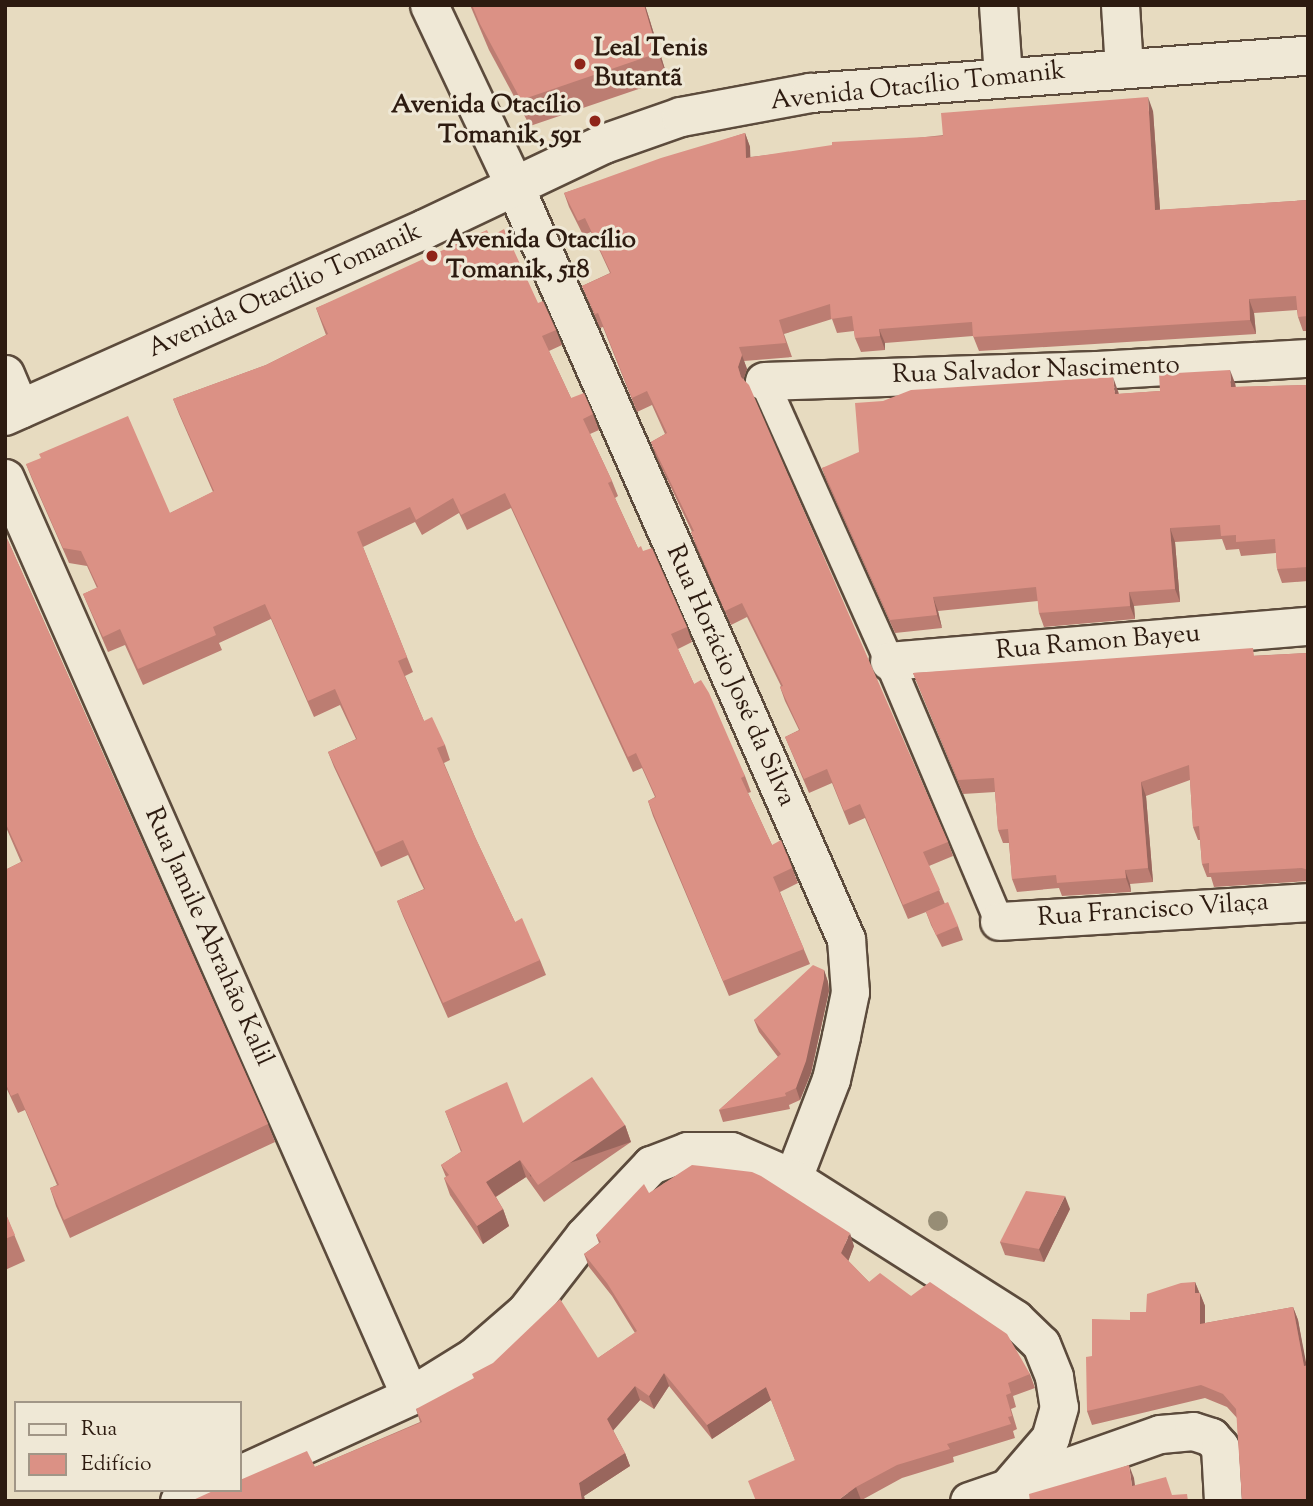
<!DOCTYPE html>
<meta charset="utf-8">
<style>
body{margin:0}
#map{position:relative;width:1313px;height:1506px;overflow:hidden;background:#e7dbc0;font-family:"Sorts Mill Goudy",serif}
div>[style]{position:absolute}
.roads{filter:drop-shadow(2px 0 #5c4b3c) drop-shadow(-2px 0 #5c4b3c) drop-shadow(0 2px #5c4b3c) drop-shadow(0 -2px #5c4b3c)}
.pedestrian>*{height:28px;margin:-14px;padding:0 14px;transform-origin:14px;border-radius:14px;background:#efe8d6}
.minor>*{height:37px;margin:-18.5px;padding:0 18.5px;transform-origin:18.5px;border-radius:18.5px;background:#efe8d6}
.tertiary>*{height:38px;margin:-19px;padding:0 19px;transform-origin:19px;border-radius:19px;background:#efe8d6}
.trees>*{width:20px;height:20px;margin:-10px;border-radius:50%;background:#978d75}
.wall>*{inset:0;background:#bc7d72}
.shaded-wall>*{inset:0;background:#99665d;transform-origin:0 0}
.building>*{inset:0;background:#db9185;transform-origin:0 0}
.dots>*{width:19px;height:19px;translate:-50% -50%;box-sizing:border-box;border:4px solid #efe8d6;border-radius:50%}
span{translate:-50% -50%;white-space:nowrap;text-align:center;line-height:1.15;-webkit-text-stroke:6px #efe8d6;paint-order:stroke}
.poi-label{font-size:26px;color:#2d1b10;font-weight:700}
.left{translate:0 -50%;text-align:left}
.right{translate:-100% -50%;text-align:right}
.street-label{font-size:26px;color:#2d1b10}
.frame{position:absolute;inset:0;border:7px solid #2d1b10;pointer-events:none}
.legend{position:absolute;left:14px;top:1401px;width:228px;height:91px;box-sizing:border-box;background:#efe8d6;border:2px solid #a19687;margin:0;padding:9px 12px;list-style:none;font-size:21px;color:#2d1b10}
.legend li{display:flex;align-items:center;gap:14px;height:35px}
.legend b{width:35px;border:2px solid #a19687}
</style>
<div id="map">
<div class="roads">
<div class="pedestrian">
<div style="left:764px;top:381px;width:307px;rotate:65.9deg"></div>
<div style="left:889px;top:661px;width:282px;rotate:67.1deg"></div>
</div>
<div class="minor">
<div style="left:429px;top:5px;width:199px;rotate:64.7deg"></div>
<div style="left:514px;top:185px;width:824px;rotate:66.24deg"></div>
<div style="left:846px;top:939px;width:53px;rotate:85.7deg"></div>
<div style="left:850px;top:992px;width:45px;rotate:101.6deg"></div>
<div style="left:841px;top:1036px;width:44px;rotate:103.1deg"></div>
<div style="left:831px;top:1079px;width:106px;rotate:111deg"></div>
<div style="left:998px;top:5px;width:71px;rotate:86deg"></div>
<div style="left:1120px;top:5px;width:64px;rotate:86.4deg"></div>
<div style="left:5px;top:374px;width:38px;rotate:67deg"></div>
<div style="left:764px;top:381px;width:333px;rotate:-1.9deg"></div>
<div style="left:1097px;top:370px;width:211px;rotate:-3.3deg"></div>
<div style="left:5px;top:478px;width:1003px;rotate:66.19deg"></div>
<div style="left:889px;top:661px;width:420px;rotate:-4.8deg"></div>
<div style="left:999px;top:921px;width:310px;rotate:-3.5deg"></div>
<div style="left:240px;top:1474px;width:187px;rotate:-24.6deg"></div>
<div style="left:410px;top:1396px;width:74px;rotate:-31.8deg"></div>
<div style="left:473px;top:1357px;width:69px;rotate:-40.9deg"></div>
<div style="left:525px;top:1312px;width:96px;rotate:-52.2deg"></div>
<div style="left:584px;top:1236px;width:98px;rotate:-46.7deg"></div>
<div style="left:651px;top:1165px;width:39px;rotate:-21deg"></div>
<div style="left:687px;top:1151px;width:44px"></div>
<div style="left:731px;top:1151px;width:68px;rotate:23.5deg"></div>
<div style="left:793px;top:1178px;width:263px;rotate:32.4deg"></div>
<div style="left:1015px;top:1319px;width:36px;rotate:44deg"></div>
<div style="left:1041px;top:1344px;width:35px;rotate:68deg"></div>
<div style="left:1054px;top:1377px;width:30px;rotate:81deg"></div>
<div style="left:1059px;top:1407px;width:32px;rotate:106deg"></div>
<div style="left:1050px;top:1438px;width:66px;rotate:130.7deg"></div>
<div style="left:1007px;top:1488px;width:40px;rotate:161.1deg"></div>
<div style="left:1010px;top:1487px;width:159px;rotate:-19.5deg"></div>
<div style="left:1160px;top:1434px;width:33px;rotate:-5deg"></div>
<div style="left:1193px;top:1431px;width:19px;rotate:18deg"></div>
<div style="left:1211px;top:1437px;width:13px;rotate:48deg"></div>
<div style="left:1220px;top:1447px;width:54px;rotate:86.8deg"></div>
<div style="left:179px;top:1501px;width:26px;rotate:-25deg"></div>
</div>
<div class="tertiary">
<div style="left:5px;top:416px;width:460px;rotate:-24deg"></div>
<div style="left:425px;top:229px;width:198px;rotate:-25.4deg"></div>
<div style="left:604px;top:144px;width:82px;rotate:-19.3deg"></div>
<div style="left:681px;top:117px;width:132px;rotate:-10.5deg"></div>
<div style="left:811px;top:93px;width:498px;rotate:-4.3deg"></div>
</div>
</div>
<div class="trees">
<div style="left:938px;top:1221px"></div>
</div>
<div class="wall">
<div style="clip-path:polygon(470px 5px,645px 5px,668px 79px,530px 126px,489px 50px)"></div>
<div style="clip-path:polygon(1153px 111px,1160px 210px,1308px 200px,1308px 331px,1303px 331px,1298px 317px,1297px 310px,1254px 313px,1256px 334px,979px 351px,973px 336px,885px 343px,885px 350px,861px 352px,855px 338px,854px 331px,837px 333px,832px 319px,784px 334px,792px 357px,744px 361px,747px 369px,743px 380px,948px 842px,953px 856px,929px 866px,945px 904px,958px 926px,963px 940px,942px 947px,931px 925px,926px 912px,908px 919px,865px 818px,849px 825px,832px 783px,809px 793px,785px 737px,799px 730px,785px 701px,780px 687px,781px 686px,747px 617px,731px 625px,696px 546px,691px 532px,692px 532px,656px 456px,651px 442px,665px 434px,652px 405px,637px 412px,603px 327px,600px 328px,582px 286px,610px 273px,591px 232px,583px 235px,569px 207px,564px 193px,745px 133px,750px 147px,750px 157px)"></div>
<div style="clip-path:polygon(490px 237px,556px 330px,562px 345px,549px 351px,571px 398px,593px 414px,599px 430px,590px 434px,612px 481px,618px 496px,615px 498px,638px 548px,687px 627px,692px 642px,678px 649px,694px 684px,745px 776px,751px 792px,748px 793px,772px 845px,787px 854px,798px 883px,780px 892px,810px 964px,729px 996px,653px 816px,648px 801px,655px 797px,642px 768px,633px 772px,511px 508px,467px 530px,459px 513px,422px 535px,415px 522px,363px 547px,413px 672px,405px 676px,424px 721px,445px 745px,450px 760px,444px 763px,475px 837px,515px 922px,540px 960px,546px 975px,448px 1018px,403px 916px,397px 901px,424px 889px,419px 879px,408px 855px,381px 867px,334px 767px,328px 752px,356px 739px,340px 705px,314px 717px,271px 619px,219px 643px,222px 650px,143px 685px,125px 645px,108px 652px,83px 594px,97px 588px,87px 566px,69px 563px,32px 479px,26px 464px,170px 513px,213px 492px,179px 414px,173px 399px,266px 365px,326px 335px,316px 308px)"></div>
<div style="clip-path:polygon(1235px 383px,1236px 387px,1308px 385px,1308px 581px,1282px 583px,1277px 569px,1276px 553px,1241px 556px,1239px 549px,1226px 550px,1222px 539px,1175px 542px,1180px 602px,1134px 606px,1135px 619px,1044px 627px,1039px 613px,1038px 601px,938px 611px,942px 628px,895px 633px,827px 482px,822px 468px,1118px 391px,1119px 394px,1160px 391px)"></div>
<div style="clip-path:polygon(5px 534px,268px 1124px,275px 1142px,70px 1238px,56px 1206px,50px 1188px,57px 1185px,25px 1110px,18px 1113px,5px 1085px,5px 870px,21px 862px,5px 825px)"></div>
<div style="clip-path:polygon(1308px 653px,1308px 881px,1214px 887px,1211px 877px,1207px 877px,1202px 864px,1200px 840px,1198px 840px,1193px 827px,1190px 780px,1146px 796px,1153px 882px,1130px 884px,1131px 892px,1062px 896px,1059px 888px,1017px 892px,1012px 879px,1009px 843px,1003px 843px,998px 830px,995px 792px,963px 794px,913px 673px)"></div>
<div style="clip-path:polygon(824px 970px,828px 982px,829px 991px,811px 1073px,800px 1100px,789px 1105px,790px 1109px,723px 1122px,719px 1110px,778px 1057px,759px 1032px,754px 1020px)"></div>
<div style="clip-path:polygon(445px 1111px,523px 1123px,625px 1125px,631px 1142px,544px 1202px,526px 1177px,496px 1197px,503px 1209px,509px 1226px,483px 1244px,450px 1195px,444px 1178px,446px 1177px,441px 1165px,461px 1152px)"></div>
<div style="clip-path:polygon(649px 1193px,854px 1246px,848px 1261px,869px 1282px,911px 1296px,1030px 1374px,1035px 1388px,1013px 1396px,1016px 1407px,1011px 1409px,1017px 1429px,1013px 1431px,1015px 1438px,953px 1457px,954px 1462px,902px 1478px,860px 1501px,795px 1460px,771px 1400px,712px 1439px,669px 1386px,654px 1409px,640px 1400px,613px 1430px,625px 1453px,630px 1466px,584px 1496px,585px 1501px,191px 1501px,315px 1467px,420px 1422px,416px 1409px,598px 1358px,635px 1333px,612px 1296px,589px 1267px,584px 1254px,599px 1243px,596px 1235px)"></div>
<div style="clip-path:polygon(1070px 1209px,1044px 1262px,1005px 1255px,1000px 1242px)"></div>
<div style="clip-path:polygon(5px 1212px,25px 1261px,5px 1270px)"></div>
<div style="clip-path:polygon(1195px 1282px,1205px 1306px,1205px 1323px,1293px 1307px,1298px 1320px,1306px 1366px,1242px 1500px,1237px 1418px,1227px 1407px,1205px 1398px,1092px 1425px,1087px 1411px,1092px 1356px,1130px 1320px,1146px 1312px)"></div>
</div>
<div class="shaded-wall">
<div style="clip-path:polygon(644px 5px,645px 5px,668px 79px,658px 53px)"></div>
<div style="clip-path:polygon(1148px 97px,1153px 111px,1161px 224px,1155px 210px)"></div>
<div style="clip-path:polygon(745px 133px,750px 147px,751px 172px,746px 158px)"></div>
<div style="clip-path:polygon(1249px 299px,1254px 313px,1256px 334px,1250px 320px)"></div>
<div style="clip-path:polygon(879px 329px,885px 343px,885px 350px,880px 336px)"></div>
<div style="clip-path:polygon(742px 355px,747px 369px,743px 381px,741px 377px,738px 367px)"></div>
<div style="clip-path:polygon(1230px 370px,1235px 383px,1236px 400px,1231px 387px)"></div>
<div style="clip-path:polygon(1113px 377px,1118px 391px,1120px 408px,1115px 394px)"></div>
<div style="clip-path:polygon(1170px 528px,1175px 542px,1180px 602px,1175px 589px)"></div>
<div style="clip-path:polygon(1129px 592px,1134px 606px,1135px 619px,1130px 606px)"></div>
<div style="clip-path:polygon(933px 597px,938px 611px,942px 628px,937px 615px)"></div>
<div style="clip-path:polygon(1141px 782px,1146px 796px,1153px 882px,1148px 868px)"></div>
<div style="clip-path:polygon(1125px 870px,1130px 884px,1131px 892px,1126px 878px)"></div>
<div style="clip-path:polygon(824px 970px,828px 982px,829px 991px,811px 1073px,800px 1100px,796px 1088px)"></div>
<div style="left:625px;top:1125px;width:18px;height:106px;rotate:71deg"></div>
<div style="clip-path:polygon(520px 1160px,526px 1177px,492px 1199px,486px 1182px)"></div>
<div style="clip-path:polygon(1065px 1196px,1070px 1209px,1044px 1262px,1039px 1249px)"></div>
<div style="clip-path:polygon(503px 1209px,509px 1226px,483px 1244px,477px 1226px)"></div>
<div style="clip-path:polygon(850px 1233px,854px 1246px,846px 1267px,841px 1253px)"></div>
<div style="clip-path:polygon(1195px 1282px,1200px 1295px,1195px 1293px)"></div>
<div style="clip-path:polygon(1200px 1293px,1205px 1306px,1205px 1337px,1200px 1324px)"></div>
<div style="clip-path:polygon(1293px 1307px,1298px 1320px,1308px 1373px,1304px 1366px)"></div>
<div style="clip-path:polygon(664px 1373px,669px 1386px,654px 1409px,649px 1396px)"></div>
<div style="clip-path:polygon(635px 1386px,640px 1400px,612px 1432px,607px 1419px)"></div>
<div style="clip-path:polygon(766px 1387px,771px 1400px,712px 1439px,707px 1425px)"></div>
<div style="clip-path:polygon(625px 1453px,630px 1466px,584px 1496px,585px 1501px,582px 1501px,579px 1483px)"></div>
<div style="clip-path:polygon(1129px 1465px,1134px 1478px,1137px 1500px,1132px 1486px)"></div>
<div style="clip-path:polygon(856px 1487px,861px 1500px,837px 1501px)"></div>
</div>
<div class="building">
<div style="clip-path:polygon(472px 5px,644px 5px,658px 53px,521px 100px,480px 24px)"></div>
<div style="clip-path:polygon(1148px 97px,1155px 210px,1308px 200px,1308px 316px,1298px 317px,1296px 296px,1249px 299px,1250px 320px,973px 337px,972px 322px,879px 329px,880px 336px,855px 338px,852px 316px,831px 319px,830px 304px,779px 320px,786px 343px,739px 347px,742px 355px,738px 367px,741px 377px,749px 385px,948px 842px,923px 852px,940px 890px,903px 905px,860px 804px,844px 811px,827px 769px,804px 779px,785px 737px,800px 730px,780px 687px,783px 686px,742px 603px,725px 611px,691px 532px,694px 531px,651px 442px,667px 433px,647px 391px,632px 398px,598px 313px,595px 314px,582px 286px,611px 273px,585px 218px,578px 221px,564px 193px,661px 158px,745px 133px,746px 158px,832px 145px,832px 142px,943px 136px,941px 113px)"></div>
<div style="clip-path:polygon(504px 229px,538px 303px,543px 301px,556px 330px,542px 336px,571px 398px,584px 393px,593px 414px,583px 419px,612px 481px,608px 483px,638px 548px,641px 546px,643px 551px,652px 548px,687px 627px,671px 634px,694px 684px,701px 680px,709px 693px,745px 776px,741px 778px,772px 845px,781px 840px,792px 868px,773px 877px,804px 949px,723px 981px,648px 801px,656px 797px,636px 753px,628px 757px,505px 493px,461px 515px,453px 498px,416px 520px,410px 507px,357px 532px,407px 657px,398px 661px,424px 721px,432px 717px,445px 745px,437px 748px,475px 837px,515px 922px,522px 918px,540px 960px,443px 1003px,397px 901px,425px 889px,414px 864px,403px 840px,376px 852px,328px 752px,357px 739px,335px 689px,308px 701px,265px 604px,213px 627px,216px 635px,138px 669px,120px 629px,103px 637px,83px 594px,98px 587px,81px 551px,63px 548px,26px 464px,41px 458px,39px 454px,128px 416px,170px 513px,214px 491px,173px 399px,266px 365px,328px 334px,316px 308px,487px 230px,490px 237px)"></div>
<div style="clip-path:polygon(1230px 370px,1231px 387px,1308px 385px,1308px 567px,1277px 569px,1275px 539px,1236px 542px,1236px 535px,1221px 536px,1220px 525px,1170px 528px,1175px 589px,1129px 592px,1130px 606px,1039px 613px,1036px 587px,933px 597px,937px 615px,890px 620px,822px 468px,859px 452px,855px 403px,883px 401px,911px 390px,1113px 377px,1115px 394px,1160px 391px,1159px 374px)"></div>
<div style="clip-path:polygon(5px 534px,268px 1124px,64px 1220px,50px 1188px,59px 1185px,18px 1093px,11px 1096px,5px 1082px,5px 870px,23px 861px,5px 822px)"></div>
<div style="clip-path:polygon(1253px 648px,1254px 656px,1308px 653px,1308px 870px,1302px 868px,1209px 873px,1209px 863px,1202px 864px,1199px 826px,1193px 827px,1189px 765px,1141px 782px,1148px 868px,1125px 870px,1126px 878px,1057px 883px,1056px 875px,1012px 879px,1008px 829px,998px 830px,994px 778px,958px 780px,913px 673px)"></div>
<div style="left:948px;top:902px;width:26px;height:24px;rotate:67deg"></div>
<div style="clip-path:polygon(813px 965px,824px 970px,824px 979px,806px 1061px,796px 1088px,785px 1093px,786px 1096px,719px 1110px,781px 1054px,754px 1020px)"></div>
<div style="clip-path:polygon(592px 1077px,625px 1125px,538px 1185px,520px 1160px,486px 1182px,503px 1209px,477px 1226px,444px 1178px,449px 1175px,441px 1165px,462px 1151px,445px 1111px,507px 1082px,523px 1123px)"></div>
<div style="clip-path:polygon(692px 1165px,752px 1172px,761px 1176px,850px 1233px,841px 1253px,869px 1282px,880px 1273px,911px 1296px,930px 1282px,1007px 1334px,1030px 1374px,1008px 1383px,1011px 1393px,1006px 1395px,1012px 1416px,1008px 1417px,1011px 1424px,947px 1444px,950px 1449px,897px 1465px,856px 1487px,837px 1501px,756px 1501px,748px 1481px,795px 1460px,766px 1387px,707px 1425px,664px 1373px,649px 1396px,635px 1386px,607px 1419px,625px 1453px,579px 1483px,582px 1501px,191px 1501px,215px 1490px,240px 1490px,240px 1480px,307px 1451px,315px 1467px,422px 1422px,416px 1409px,474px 1378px,472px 1374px,493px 1363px,560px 1299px,598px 1358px,637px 1331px,607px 1283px,584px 1254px,601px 1242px,596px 1235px,644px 1184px,649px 1193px)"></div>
<div style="clip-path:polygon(1026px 1191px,1065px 1196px,1039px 1249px,1000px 1242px)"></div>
<div style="clip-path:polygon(5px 1212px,15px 1235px,5px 1239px)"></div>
<div style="clip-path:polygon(1195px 1282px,1195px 1293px,1200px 1293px,1200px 1324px,1293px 1307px,1304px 1366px,1308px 1365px,1308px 1501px,1241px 1501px,1242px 1500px,1236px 1409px,1223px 1394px,1201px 1385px,1087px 1411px,1086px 1357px,1092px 1356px,1092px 1319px,1130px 1320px,1130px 1312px,1146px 1312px,1147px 1294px,1181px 1283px)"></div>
<div style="clip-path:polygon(1129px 1465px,1132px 1486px,1166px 1477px,1172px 1495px,1187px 1494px,1188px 1501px,1030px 1501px,1029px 1494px)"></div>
</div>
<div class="dots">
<div style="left:580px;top:64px;background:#8f2418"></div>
<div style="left:595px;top:121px;background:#8f2418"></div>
<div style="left:432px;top:256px;background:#8f2418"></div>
</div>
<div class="poi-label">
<span class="left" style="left:594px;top:64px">Leal Tenis<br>Butantã</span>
<span class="right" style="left:581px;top:121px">Avenida Otacílio<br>Tomanik, 591</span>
<span class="left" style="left:446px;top:256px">Avenida Otacílio<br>Tomanik, 518</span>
</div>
<div class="street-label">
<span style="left:918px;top:87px;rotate:-6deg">Avenida Otacílio Tomanik</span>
<span style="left:285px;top:291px;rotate:-24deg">Avenida Otacílio Tomanik</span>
<span style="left:1036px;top:371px;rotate:-2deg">Rua Salvador Nascimento</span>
<span style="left:1098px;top:643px;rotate:-5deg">Rua Ramon Bayeu</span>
<span style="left:730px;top:676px;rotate:66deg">Rua Horácio José da Silva</span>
<span style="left:1153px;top:911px;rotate:-4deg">Rua Francisco Vilaça</span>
<span style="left:208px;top:937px;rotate:66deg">Rua Jamile Abrahão Kalil</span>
</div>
<div class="frame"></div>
<ul class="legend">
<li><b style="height:9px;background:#efe8d6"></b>Rua</li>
<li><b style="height:19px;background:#db9185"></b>Edifício</li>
</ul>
</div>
